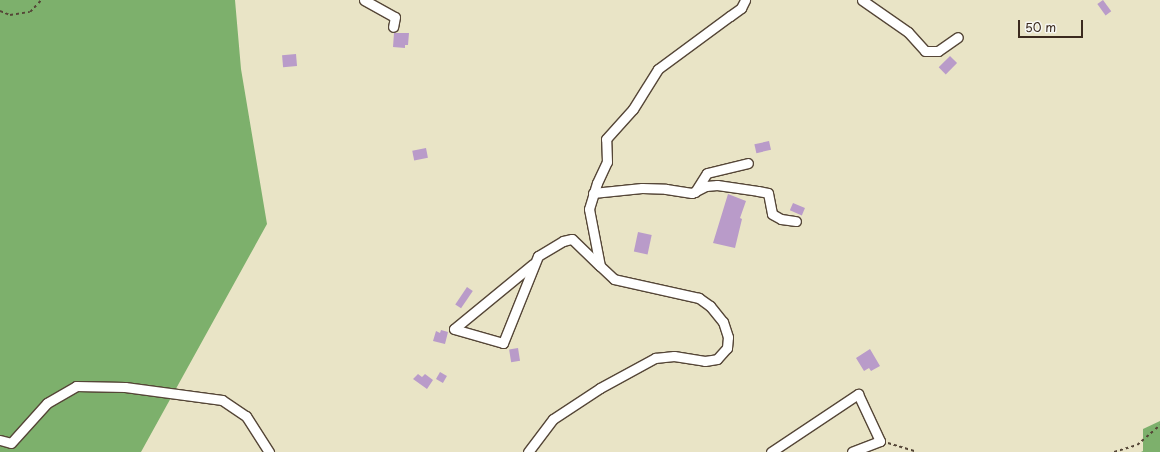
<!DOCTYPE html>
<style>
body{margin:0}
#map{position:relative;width:1160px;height:452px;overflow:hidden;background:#e9e4c6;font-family:"Playpen Sans",sans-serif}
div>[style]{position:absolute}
.forest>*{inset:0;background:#7db06c}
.building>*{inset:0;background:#b99bc9;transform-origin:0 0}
.path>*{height:1.5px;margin-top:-0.75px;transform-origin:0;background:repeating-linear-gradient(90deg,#554637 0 3px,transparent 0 6px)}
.roads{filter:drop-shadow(1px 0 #554637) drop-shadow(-1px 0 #554637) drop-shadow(0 1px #554637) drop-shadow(0 -1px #554637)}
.minor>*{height:9px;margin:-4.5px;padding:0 4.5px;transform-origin:4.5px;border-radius:4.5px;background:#fff}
span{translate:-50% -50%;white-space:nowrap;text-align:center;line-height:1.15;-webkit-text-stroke:3.5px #f6f6f2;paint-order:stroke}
.scale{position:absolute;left:1018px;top:20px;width:65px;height:18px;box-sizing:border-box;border:2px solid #3b2a1e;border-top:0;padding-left:5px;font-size:12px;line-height:14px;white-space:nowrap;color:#3b2a1e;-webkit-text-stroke:3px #f6f6f2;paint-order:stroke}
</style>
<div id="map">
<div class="forest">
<div style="clip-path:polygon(0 0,235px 0,241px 69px,267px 224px,141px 452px,0 452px)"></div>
<div style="clip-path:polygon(1160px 421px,1160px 452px,1141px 452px,1143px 451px,1143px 429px)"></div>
</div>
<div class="building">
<div style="left:1103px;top:0;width:14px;height:7px;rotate:54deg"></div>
<div style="clip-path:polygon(394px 33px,409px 33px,408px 45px,405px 45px,405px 48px,393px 47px)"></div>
<div style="left:296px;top:54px;width:12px;height:14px;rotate:85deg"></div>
<div style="left:950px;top:56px;width:10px;height:16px;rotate:45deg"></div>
<div style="left:769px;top:141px;width:9px;height:15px;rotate:77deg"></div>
<div style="left:426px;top:148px;width:10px;height:14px;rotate:79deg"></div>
<div style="clip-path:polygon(728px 194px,746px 201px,740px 218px,742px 219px,735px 248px,713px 243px)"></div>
<div style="left:793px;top:203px;width:13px;height:8px;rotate:23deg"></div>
<div style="left:638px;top:232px;width:14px;height:20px;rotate:12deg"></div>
<div style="left:467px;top:287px;width:7px;height:21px;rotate:34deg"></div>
<div style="clip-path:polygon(441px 330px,448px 332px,445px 344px,433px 341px,436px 331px,440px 333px)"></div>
<div style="left:518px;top:348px;width:13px;height:9px;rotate:81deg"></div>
<div style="clip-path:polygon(870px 349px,880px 366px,871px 371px,869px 368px,864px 371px,856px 358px)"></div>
<div style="left:440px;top:372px;width:8px;height:8px;rotate:30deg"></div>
<div style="clip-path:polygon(418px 374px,422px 377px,425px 374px,433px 380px,427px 389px,413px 379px)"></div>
</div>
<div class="path">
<div style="left:0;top:11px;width:11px;rotate:22deg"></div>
<div style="left:10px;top:15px;width:20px;rotate:-9deg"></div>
<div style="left:30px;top:12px;width:16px;rotate:-47deg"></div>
<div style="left:888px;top:443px;width:30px;rotate:17deg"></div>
<div style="left:1114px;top:452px;width:24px;rotate:-17deg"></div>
<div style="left:1137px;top:445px;width:30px;rotate:-41deg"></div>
</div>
<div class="roads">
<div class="minor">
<div style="left:364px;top:0;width:35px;rotate:29deg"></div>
<div style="left:395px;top:17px;width:10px;rotate:101deg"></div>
<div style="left:862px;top:0;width:56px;rotate:34.8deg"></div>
<div style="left:908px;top:32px;width:25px;rotate:48deg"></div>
<div style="left:925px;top:51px;width:13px"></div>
<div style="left:938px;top:51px;width:24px;rotate:-35deg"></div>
<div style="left:695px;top:192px;width:22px;rotate:-58deg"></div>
<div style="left:707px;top:173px;width:42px;rotate:-13.7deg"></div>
<div style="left:593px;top:193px;width:49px;rotate:-5.8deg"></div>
<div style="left:642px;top:188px;width:24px;rotate:2deg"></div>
<div style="left:666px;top:189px;width:26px;rotate:9deg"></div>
<div style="left:692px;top:193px;width:16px;rotate:-27deg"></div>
<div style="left:706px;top:186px;width:11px;rotate:-5deg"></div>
<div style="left:717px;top:185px;width:41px;rotate:8.3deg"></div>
<div style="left:758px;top:191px;width:10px;rotate:11deg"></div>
<div style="left:768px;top:193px;width:21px;rotate:79deg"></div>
<div style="left:772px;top:214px;width:10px;rotate:29deg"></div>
<div style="left:781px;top:219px;width:15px;rotate:8deg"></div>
<div style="left:533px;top:264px;width:102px;rotate:140.6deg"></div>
<div style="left:454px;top:329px;width:51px;rotate:15.9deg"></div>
<div style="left:503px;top:343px;width:94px;rotate:-68.1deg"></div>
<div style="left:538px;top:256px;width:29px;rotate:-31deg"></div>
<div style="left:563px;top:241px;width:9px;rotate:-13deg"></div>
<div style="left:572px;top:239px;width:37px;rotate:44deg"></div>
<div style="left:0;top:440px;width:11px;rotate:15deg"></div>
<div style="left:11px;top:443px;width:54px;rotate:-48deg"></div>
<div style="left:47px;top:403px;width:34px;rotate:-30deg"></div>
<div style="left:76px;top:386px;width:49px;rotate:1.2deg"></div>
<div style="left:125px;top:387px;width:98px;rotate:7.6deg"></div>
<div style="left:222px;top:400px;width:29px;rotate:34deg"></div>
<div style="left:246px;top:416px;width:43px;rotate:57.4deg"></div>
<div style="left:528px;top:452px;width:41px;rotate:-52.9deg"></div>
<div style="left:553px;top:419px;width:56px;rotate:-33.4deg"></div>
<div style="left:600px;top:388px;width:63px;rotate:-28.6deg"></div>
<div style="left:655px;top:358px;width:19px;rotate:-6deg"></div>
<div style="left:674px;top:356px;width:31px;rotate:9deg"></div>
<div style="left:705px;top:361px;width:12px;rotate:-9deg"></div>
<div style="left:717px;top:359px;width:15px;rotate:-48deg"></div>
<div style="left:727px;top:348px;width:11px;rotate:-85deg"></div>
<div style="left:728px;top:337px;width:16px;rotate:-108deg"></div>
<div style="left:723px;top:322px;width:21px;rotate:-129deg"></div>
<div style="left:710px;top:306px;width:14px;rotate:-144deg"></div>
<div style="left:699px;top:298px;width:87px;rotate:-167.4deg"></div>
<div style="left:614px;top:279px;width:19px;rotate:-137deg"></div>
<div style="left:600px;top:266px;width:58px;rotate:-100.9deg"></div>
<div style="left:589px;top:209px;width:27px;rotate:-73deg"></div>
<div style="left:597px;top:183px;width:23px;rotate:-65deg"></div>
<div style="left:607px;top:162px;width:23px;rotate:-92deg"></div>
<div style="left:606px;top:139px;width:40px;rotate:-48deg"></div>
<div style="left:633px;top:109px;width:47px;rotate:-58deg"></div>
<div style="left:658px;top:69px;width:89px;rotate:-36.4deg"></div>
<div style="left:730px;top:16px;width:14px;rotate:-36deg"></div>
<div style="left:741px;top:8px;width:9px;rotate:-63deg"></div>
<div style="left:771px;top:452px;width:105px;rotate:-33.7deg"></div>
<div style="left:858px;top:394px;width:52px;rotate:64.9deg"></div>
<div style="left:880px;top:441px;width:30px;rotate:159deg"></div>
</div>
</div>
<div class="scale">50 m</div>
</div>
